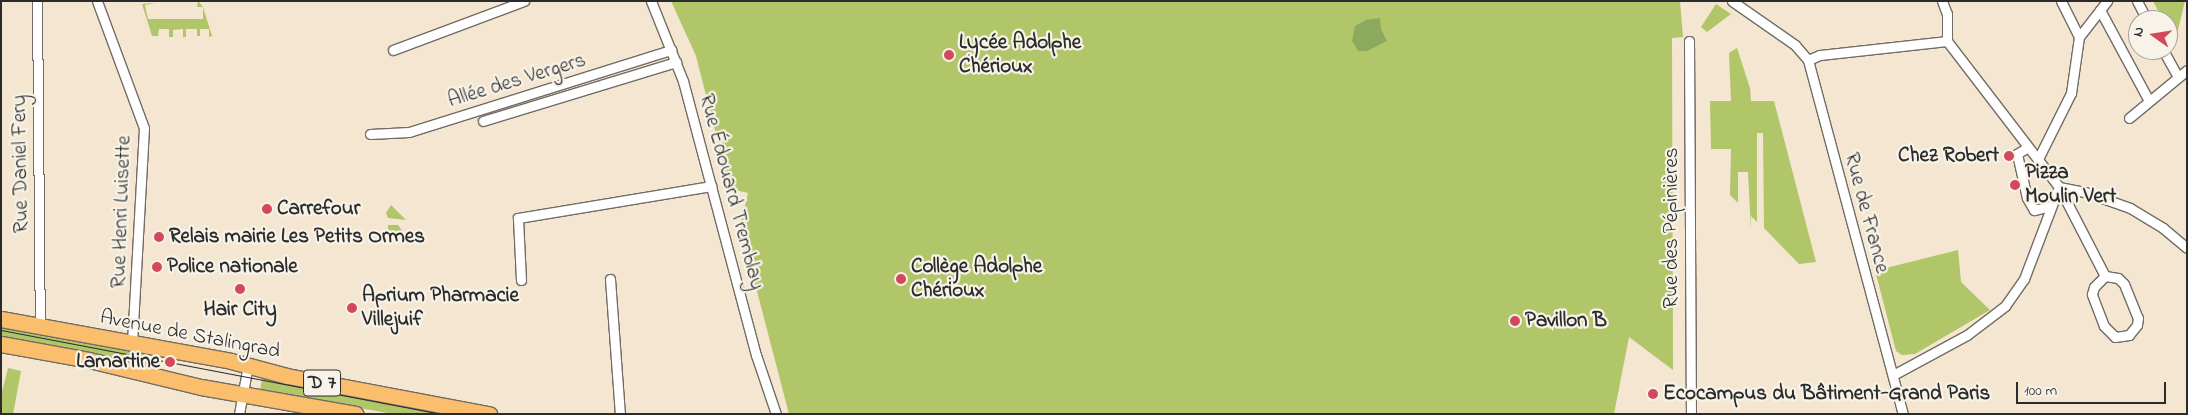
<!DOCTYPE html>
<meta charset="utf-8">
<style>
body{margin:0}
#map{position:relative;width:2188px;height:415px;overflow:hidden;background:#f4e6d0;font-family:"Indie Flower",sans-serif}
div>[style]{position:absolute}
.green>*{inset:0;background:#b1c569}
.forest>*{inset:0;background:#8caa5d}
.roads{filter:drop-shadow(1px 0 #716c65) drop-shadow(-1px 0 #716c65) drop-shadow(0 1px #716c65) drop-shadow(0 -1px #716c65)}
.minor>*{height:9px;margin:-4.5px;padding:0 4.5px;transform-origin:4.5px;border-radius:4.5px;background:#fff}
.primary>*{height:15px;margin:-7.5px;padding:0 7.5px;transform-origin:7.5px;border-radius:7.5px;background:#fabe6d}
.tram>*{height:1px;margin:-0.5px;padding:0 0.5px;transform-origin:0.5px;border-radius:0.5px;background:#2b2b2b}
.dots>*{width:14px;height:14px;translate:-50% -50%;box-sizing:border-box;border:2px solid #f7f3e8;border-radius:50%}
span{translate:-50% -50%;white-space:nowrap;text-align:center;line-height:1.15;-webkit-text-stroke:4.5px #f7f3e8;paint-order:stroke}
.shield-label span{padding:1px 4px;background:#f7f3e8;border:1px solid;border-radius:4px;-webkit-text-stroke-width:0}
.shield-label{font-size:20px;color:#2b2b2b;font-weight:700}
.poi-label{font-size:21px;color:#2b2b2b;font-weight:700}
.left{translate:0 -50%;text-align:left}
.right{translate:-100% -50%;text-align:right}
.street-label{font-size:21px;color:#2b2b2b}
.frame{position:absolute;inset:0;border:2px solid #2b2b2b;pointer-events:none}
.north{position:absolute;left:2128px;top:10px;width:50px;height:50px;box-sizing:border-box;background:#f7f3e8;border:1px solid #a5a39c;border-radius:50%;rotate:283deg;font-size:14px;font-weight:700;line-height:20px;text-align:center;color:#2b2b2b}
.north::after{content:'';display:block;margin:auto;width:18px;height:22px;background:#d1495b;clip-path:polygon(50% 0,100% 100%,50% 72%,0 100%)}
.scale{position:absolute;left:2016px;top:382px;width:150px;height:22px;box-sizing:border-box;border:2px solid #2b2b2b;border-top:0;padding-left:6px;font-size:15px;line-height:18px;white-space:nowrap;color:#2b2b2b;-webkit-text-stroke:4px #f7f3e8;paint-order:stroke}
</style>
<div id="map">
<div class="green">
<div style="clip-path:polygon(198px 1px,203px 7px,212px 36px,209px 37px,209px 29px,200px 29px,200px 36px,197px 36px,197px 29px,186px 29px,186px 37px,183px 37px,183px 29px,173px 30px,173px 37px,169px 37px,169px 29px,159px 29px,158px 36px,152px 36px,142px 4px,155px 3px,145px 5px,148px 19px,203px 19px,203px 7px,197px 7px)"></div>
<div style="clip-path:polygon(671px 1px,1680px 1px,1683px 37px,1672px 38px,1673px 370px,1629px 337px,1614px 414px,789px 414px,740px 226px,748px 193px,730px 189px,696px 56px)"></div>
<div style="clip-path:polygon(2153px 1px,2185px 1px,2175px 42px,2168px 28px,2168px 20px,2163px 20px)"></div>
<div style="clip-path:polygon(1716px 4px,1731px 14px,1707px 32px,1701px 27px)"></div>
<div style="clip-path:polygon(1737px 48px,1750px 88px,1751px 101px,1774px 101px,1816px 262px,1799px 264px,1764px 228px,1763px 133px,1757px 133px,1757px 222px,1751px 216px,1751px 231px,1748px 172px,1738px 172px,1738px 203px,1730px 195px,1731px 149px,1711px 149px,1710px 101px,1731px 101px,1729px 53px)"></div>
<div style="clip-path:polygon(391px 205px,406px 220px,388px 218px,386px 213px)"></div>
<div style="clip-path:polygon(388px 225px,398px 225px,403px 232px,388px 232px)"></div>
<div style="clip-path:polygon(1958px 250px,1961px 282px,1990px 310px,1915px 354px,1902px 355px,1896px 351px,1876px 274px,1887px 272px,1886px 268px)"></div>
<div style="clip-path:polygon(1px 326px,101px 346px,151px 351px,148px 371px,1px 339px)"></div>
<div style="clip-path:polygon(8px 368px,21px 371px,13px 414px,1px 414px,1px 396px)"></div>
<div style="clip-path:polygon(263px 374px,447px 414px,393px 414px,260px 390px)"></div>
</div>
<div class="forest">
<div style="clip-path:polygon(1380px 18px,1381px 29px,1387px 41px,1367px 51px,1358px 51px,1352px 41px,1355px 26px,1366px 20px)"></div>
</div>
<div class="roads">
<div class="minor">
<div style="left:37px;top:1px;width:326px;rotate:89.5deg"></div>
<div style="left:97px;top:1px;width:135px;rotate:69.7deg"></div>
<div style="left:144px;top:128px;width:214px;rotate:93.2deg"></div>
<div style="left:651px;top:1px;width:86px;rotate:68.2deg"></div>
<div style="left:683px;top:81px;width:284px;rotate:75.1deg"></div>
<div style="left:756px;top:355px;width:62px;rotate:71.3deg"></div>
<div style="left:1732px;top:1px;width:77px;rotate:34.9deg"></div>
<div style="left:1795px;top:45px;width:20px;rotate:49deg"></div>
<div style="left:1808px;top:60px;width:367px;rotate:75deg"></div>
<div style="left:1942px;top:1px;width:14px;rotate:69deg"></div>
<div style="left:1947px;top:14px;width:27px;rotate:90deg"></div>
<div style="left:1947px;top:41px;width:184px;rotate:52.5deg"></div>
<div style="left:2059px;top:187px;width:100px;rotate:62.7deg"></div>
<div style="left:2061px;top:1px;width:40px;rotate:63.4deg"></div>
<div style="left:2137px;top:1px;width:21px;rotate:62deg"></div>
<div style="left:2100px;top:10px;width:103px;rotate:61.7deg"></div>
<div style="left:2079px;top:37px;width:46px;rotate:-52.1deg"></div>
<div style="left:1689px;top:41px;width:373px;rotate:89.7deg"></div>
<div style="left:393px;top:50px;width:140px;rotate:-20.5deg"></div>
<div style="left:2163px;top:50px;width:31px;rotate:61deg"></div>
<div style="left:1808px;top:60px;width:13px;rotate:-23deg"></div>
<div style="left:1820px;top:55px;width:128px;rotate:-6.3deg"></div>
<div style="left:2129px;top:118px;width:75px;rotate:-39.6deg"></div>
<div style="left:483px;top:121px;width:202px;rotate:-17deg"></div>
<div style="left:370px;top:134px;width:39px;rotate:-3deg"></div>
<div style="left:409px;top:132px;width:275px;rotate:-17.4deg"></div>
<div style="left:2028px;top:147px;width:13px;rotate:148deg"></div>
<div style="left:2017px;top:154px;width:45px;rotate:77.2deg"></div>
<div style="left:2027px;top:198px;width:14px;rotate:60deg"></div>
<div style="left:2034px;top:210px;width:17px;rotate:-13deg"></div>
<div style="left:2038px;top:159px;width:74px;rotate:-63.4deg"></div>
<div style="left:2071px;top:93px;width:57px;rotate:-81.9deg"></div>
<div style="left:2059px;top:187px;width:26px;rotate:11deg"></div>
<div style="left:2085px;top:192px;width:48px;rotate:19.6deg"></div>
<div style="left:2130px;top:208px;width:39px;rotate:31deg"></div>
<div style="left:2163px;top:228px;width:31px;rotate:40deg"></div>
<div style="left:2105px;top:276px;width:13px;rotate:9deg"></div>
<div style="left:2118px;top:278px;width:8px;rotate:45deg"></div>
<div style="left:2124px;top:284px;width:37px;rotate:68deg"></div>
<div style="left:2138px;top:318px;width:7px;rotate:98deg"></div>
<div style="left:2137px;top:325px;width:13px;rotate:129deg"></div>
<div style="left:2129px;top:335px;width:14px;rotate:172deg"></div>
<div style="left:2115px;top:337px;width:16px;rotate:-135deg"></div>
<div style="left:2104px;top:326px;width:34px;rotate:-111deg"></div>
<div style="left:2092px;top:294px;width:7px;rotate:-74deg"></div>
<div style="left:2094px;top:287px;width:16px;rotate:-45deg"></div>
<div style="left:610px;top:279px;width:135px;rotate:85.8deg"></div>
<div style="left:521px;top:280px;width:62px;rotate:-92.8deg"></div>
<div style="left:518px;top:218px;width:196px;rotate:-9.4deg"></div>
<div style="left:1893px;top:375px;width:84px;rotate:-28.4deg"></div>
<div style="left:1967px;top:335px;width:48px;rotate:-37.3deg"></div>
<div style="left:2005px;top:306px;width:33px;rotate:-55deg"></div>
<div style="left:2024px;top:279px;width:98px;rotate:-69.2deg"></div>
<div style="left:239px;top:414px;width:50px;rotate:-79.6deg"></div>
</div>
<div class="primary">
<div style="left:1px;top:319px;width:234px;rotate:10.3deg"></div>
<div style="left:231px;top:361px;width:58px;rotate:15deg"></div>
<div style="left:287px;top:376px;width:206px;rotate:10.7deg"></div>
<div style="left:1px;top:344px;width:89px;rotate:10.3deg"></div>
<div style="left:89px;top:360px;width:115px;rotate:13.6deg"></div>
<div style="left:201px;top:387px;width:157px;rotate:9.9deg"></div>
</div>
</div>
<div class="tram">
<div style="left:1px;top:330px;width:447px;rotate:10.8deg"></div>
</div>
<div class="dots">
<div style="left:949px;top:55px;background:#d1495b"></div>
<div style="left:2009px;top:156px;background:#d1495b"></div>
<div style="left:2015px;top:185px;background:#d1495b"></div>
<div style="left:267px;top:209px;background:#d1495b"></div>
<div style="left:159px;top:237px;background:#d1495b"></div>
<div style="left:157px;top:267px;background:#d1495b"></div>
<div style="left:901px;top:279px;background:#d1495b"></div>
<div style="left:240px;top:289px;background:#d1495b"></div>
<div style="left:352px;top:308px;background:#d1495b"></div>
<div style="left:1515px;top:321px;background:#d1495b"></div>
<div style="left:170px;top:362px;background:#d1495b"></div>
<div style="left:1653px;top:394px;background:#d1495b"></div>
</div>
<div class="shield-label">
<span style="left:322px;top:383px">D 7</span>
</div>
<div class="poi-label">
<span class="left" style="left:959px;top:55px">Lycée Adolphe<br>Chérioux</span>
<span class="right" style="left:1999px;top:156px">Chez Robert</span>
<span class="left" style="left:2025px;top:185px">Pizza<br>Moulin Vert</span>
<span class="left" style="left:277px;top:209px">Carrefour</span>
<span class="left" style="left:169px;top:237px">Relais mairie Les Petits Ormes</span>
<span class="left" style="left:167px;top:267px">Police nationale</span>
<span class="left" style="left:911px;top:279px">Collège Adolphe<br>Chérioux</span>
<span class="left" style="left:362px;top:308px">Aprium Pharmacie<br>Villejuif</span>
<span style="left:240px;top:310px">Hair City</span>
<span class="left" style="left:1525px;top:321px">Pavillon B</span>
<span class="right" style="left:160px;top:362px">Lamartine</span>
<span class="left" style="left:1663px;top:394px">Ecocampus du Bâtiment-Grand Paris</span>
</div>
<div class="street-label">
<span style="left:517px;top:81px;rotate:-17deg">Allée des Vergers</span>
<span style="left:21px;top:164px;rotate:-91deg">Rue Daniel Fery</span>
<span style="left:731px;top:192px;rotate:75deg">Rue Édouard Tremblay</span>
<span style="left:122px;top:212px;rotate:-88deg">Rue Henri Luisette</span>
<span style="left:1866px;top:213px;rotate:75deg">Rue de France</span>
<span style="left:1672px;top:228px;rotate:-90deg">Rue des Pépinières</span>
<span style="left:190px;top:335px;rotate:11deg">Avenue de Stalingrad</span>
</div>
<div class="frame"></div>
<div class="north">N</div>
<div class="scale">100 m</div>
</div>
